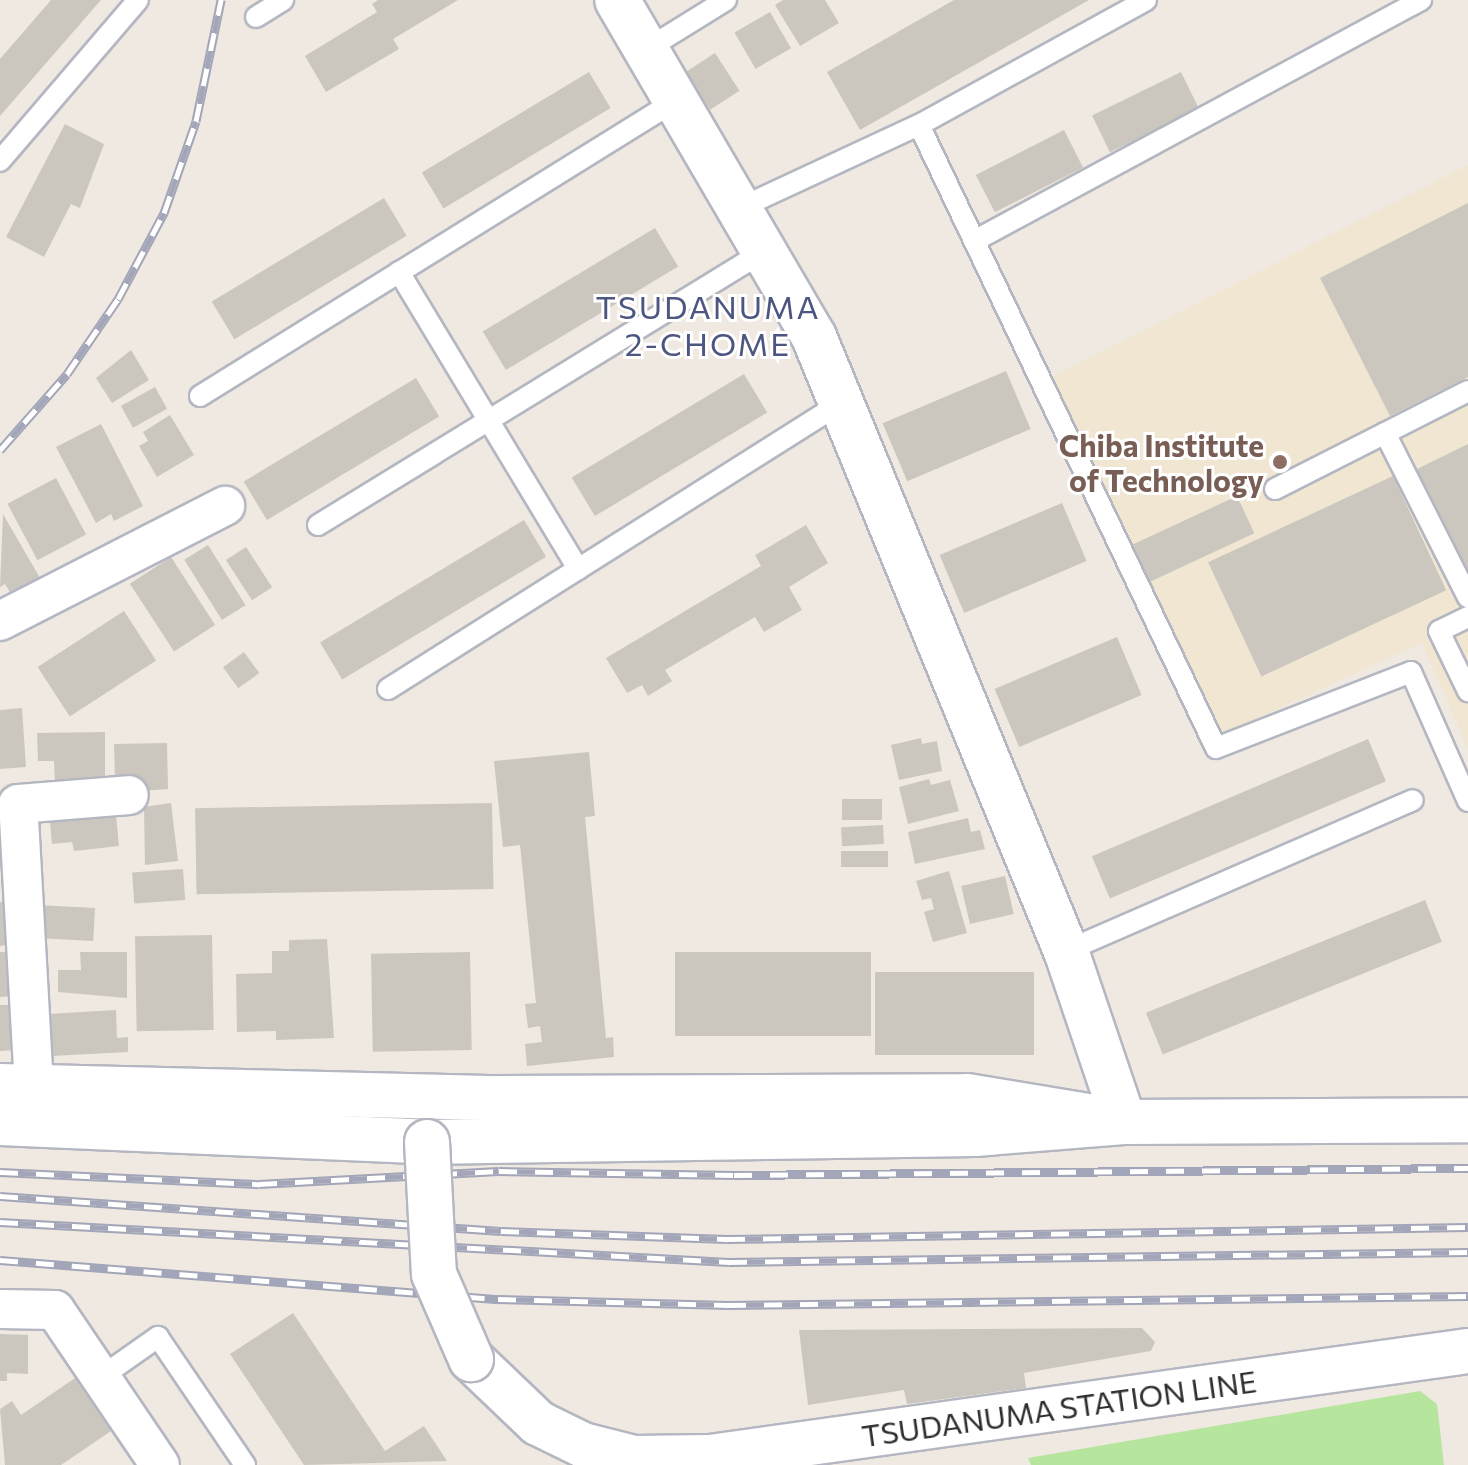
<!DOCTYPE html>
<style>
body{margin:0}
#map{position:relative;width:1468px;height:1465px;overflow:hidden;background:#efe9e1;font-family:Commissioner,sans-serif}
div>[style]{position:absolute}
.education>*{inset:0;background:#f0e6d1}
.green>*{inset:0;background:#b6e59e}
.building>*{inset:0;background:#cbc7bf;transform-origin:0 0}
.roads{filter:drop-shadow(2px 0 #b4b7c1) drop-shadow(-2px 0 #b4b7c1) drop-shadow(0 2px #b4b7c1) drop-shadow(0 -2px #b4b7c1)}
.lane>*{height:20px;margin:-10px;padding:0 10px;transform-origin:10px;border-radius:10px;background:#fff}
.street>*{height:38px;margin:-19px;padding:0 19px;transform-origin:19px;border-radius:19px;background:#fff}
.secondary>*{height:44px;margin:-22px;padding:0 22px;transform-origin:22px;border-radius:22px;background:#fff}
.rail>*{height:9px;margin-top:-4.5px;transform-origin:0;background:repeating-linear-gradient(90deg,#fff 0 18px,#a3a6b8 0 36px);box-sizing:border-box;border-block:2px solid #a3a6b8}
.bridges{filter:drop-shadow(2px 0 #b4b7c1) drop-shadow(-2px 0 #b4b7c1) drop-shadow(0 2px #b4b7c1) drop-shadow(0 -2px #b4b7c1)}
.secondary-bridge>*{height:44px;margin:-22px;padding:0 22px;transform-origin:22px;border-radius:22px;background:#fff}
.dots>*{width:22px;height:22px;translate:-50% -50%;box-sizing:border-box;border:4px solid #fff;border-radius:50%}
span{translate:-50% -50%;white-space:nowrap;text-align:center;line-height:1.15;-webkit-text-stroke:6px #fff;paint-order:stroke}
.education-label{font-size:30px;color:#785e54;font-weight:700}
.right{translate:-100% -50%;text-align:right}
.street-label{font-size:30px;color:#2e2e2e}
.neighbourhood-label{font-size:32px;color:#4d5680;letter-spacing:2px}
</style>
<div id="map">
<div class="education">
<div style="clip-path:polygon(1468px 165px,1468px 748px,1422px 643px,1223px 734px,1050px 378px)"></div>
</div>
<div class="green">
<div style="clip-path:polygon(1420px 1391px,1437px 1404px,1444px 1465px,1031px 1465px,1028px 1458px)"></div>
</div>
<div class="building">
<div style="clip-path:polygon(51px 0,101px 0,0 116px,0 59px)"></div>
<div style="clip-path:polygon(378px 0,458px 0,393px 39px,399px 49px,326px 92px,305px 56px,377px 12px,372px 4px)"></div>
<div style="clip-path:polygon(783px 0,825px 0,839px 23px,800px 46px,775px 5px)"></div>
<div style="clip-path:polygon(954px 0,1089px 0,860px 130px,827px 72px)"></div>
<div style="left:770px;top:12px;width:42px;height:41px;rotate:60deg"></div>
<div style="left:715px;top:53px;width:45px;height:35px;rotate:57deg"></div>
<div style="left:589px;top:72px;width:42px;height:195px;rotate:59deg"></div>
<div style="left:1181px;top:72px;width:41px;height:99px;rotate:64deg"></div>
<div style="clip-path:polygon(65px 124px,104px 144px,80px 208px,71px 204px,44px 257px,6px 237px)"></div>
<div style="left:1064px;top:130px;width:42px;height:99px;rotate:63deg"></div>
<div style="left:384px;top:198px;width:44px;height:201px;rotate:59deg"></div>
<div style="clip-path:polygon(1468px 203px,1468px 377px,1390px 416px,1320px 278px)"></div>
<div style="left:655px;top:228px;width:45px;height:201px;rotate:59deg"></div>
<div style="clip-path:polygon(131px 350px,149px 380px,112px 403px,96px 378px)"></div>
<div style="left:1006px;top:371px;width:63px;height:134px;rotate:67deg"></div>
<div style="left:744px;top:374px;width:45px;height:201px;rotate:59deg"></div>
<div style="left:416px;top:378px;width:45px;height:201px;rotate:59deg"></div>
<div style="left:155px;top:387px;width:25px;height:39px;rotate:61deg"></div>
<div style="clip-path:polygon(170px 415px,194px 455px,157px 477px,139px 446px,148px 441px,143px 432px)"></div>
<div style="clip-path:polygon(101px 424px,143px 506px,114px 521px,111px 514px,96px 523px,56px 447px)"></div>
<div style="clip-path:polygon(1468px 444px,1468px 571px,1417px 469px)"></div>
<div style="left:1393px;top:476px;width:126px;height:204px;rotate:65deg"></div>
<div style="left:56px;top:478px;width:64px;height:55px;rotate:62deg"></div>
<div style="left:1237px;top:496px;width:41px;height:115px;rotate:65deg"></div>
<div style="left:1062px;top:503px;width:63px;height:133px;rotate:67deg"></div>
<div style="clip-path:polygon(3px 514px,40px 578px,11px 594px,5px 584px,0 587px)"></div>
<div style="left:524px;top:520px;width:43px;height:238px;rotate:59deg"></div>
<div style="clip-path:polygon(806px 525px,828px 563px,789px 587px,802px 610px,764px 632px,755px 617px,665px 670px,672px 681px,648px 696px,642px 685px,627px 693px,606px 658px,761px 566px,755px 555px)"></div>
<div style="left:208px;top:545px;width:71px;height:28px;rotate:58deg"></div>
<div style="left:246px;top:547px;width:48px;height:24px;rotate:57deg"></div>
<div style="left:171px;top:557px;width:81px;height:49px;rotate:57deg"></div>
<div style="left:124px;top:611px;width:59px;height:103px;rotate:57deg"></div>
<div style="left:1117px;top:637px;width:63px;height:133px;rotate:67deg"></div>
<div style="left:244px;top:652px;width:26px;height:26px;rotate:54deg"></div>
<div style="clip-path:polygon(22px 708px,26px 767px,0 769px,0 710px)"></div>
<div style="clip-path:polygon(105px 732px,105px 783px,55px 784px,54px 761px,38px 761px,37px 733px)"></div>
<div style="clip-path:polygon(921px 738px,922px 744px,937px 741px,942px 771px,899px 780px,891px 745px)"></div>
<div style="left:1368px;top:739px;width:46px;height:300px;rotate:67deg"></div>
<div style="clip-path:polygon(167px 743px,168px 789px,140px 791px,115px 781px,114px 744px)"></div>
<div style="clip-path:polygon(589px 752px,595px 816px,585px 817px,606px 1038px,613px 1037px,614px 1057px,527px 1066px,525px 1044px,542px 1042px,540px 1026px,528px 1028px,525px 1004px,536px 1003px,520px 845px,503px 847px,494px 761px)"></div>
<div style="clip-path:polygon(929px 779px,931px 785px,950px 780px,959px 811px,908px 824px,899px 787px)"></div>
<div style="left:882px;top:799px;width:21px;height:40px;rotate:90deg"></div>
<div style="clip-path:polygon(171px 803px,178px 861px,145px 865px,144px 807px)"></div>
<div style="left:492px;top:803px;width:86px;height:297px;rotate:89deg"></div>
<div style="clip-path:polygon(116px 815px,119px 846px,74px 851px,72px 842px,52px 844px,50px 821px)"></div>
<div style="clip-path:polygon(968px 818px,971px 832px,980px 830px,985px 849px,915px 864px,908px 832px)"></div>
<div style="left:883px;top:825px;width:19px;height:42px;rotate:87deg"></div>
<div style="left:888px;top:851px;width:16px;height:47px;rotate:90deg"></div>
<div style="left:183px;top:869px;width:31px;height:51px;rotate:86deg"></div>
<div style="clip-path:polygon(949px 871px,967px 933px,933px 942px,924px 912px,934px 909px,931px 898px,922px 900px,916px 881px)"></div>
<div style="left:1005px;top:876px;width:39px;height:45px;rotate:77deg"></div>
<div style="left:1425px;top:900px;width:45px;height:301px;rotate:68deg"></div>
<div style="clip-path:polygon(0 902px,5px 902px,8px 945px,0 946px)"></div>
<div style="left:95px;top:908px;width:33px;height:53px;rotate:93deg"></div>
<div style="left:212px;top:935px;width:95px;height:77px;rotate:89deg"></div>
<div style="clip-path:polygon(327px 939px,334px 1038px,276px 1040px,276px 1031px,237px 1032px,236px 974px,272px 973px,272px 951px,289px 951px,289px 940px)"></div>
<div style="clip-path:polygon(0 952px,10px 952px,14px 996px,0 997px)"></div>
<div style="clip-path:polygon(80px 952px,127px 952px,127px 998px,58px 992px,58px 970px,81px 970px)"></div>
<div style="left:470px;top:952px;width:98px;height:99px;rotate:89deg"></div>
<div style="left:675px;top:952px;width:196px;height:84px"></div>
<div style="left:875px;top:972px;width:159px;height:83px"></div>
<div style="clip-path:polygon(0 1005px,14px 1005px,16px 1050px,0 1051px)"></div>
<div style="clip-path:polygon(116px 1010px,117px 1038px,128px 1037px,128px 1052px,51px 1056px,48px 1014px)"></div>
<div style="clip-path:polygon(293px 1313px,385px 1451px,424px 1426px,447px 1461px,304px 1465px,230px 1354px)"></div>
<div style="clip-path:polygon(1142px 1328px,1155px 1342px,1151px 1351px,1024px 1373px,1026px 1388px,907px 1404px,904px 1390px,808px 1405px,799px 1330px)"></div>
<div style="clip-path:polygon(0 1334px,28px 1335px,28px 1374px,7px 1373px,7px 1381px,0 1381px)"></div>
<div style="clip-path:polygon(75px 1378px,111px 1431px,61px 1465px,5px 1465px,0 1409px,12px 1401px,21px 1415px)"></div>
</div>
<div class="roads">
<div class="lane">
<div style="left:256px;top:17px;width:32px;rotate:-32deg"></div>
<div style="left:647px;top:49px;width:93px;rotate:-31.8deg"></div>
<div style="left:919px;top:125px;width:690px;rotate:64.51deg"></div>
<div style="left:1216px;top:748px;width:209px;rotate:-21.3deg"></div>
<div style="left:1411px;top:672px;width:141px;rotate:66.2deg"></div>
<div style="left:0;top:161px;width:212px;rotate:-49.4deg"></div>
<div style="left:742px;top:207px;width:195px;rotate:-24.9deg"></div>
<div style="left:919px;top:125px;width:259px;rotate:-28.8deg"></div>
<div style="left:974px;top:241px;width:508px;rotate:-28.33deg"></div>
<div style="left:399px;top:272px;width:347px;rotate:58.9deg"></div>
<div style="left:200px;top:396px;width:563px;rotate:-31.85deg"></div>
<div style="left:1385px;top:433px;width:184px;rotate:63.2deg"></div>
<div style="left:1275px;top:489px;width:216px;rotate:-26.9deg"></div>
<div style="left:318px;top:525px;width:526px;rotate:-31.54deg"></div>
<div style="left:1468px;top:617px;width:32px;rotate:154deg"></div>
<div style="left:1439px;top:631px;width:67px;rotate:64.2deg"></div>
<div style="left:388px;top:689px;width:536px;rotate:-32.27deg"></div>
<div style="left:1066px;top:951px;width:378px;rotate:-23.5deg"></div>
<div style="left:101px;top:1377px;width:70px;rotate:-35.1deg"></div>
<div style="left:158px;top:1337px;width:155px;rotate:55.8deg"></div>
</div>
<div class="street">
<div style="left:0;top:621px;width:253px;rotate:-27.1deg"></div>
<div style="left:34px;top:1087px;width:283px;rotate:-93.2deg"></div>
<div style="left:18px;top:804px;width:111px;rotate:-4.6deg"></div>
<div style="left:0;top:1309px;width:55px;rotate:1deg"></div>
<div style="left:55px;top:1310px;width:187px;rotate:55.9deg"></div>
</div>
<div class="secondary">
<div style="left:0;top:1086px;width:498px;rotate:1.4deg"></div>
<div style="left:498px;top:1098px;width:469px;rotate:-0.2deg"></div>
<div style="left:967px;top:1096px;width:159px;rotate:9.4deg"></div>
<div style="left:1124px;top:1122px;width:181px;rotate:-108.7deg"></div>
<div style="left:1066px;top:951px;width:664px;rotate:-112.31deg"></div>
<div style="left:814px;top:337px;width:390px;rotate:-120.3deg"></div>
<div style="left:0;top:1123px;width:427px;rotate:2.5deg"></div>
<div style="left:427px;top:1142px;width:548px;rotate:-0.84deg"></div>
<div style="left:975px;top:1134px;width:149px;rotate:-4.6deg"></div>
<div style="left:1124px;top:1122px;width:344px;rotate:-0.3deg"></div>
<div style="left:471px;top:1359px;width:93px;rotate:43.7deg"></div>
<div style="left:538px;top:1423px;width:50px;rotate:26.1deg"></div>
<div style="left:583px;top:1445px;width:53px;rotate:14.3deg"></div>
<div style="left:634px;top:1458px;width:76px;rotate:-0.8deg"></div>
<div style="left:710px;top:1457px;width:765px;rotate:-7.96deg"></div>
</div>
</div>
<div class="rail">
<div style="left:0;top:450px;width:101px;rotate:-48.6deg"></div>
<div style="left:67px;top:374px;width:91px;rotate:-55.8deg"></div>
<div style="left:118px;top:299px;width:98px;rotate:-61.9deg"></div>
<div style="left:164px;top:213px;width:97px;rotate:-70.8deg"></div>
<div style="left:196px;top:121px;width:124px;rotate:-78.3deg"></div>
<div style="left:0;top:1172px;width:259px;rotate:2.7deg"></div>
<div style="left:259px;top:1184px;width:240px;rotate:-3.1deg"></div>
<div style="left:499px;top:1171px;width:235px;rotate:1deg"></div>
<div style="left:734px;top:1175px;width:734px;rotate:-0.55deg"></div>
<div style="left:0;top:1196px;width:502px;rotate:4deg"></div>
<div style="left:501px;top:1231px;width:226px;rotate:2deg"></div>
<div style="left:727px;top:1239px;width:741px;rotate:-0.93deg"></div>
<div style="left:0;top:1222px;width:730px;rotate:3.14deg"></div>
<div style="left:729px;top:1262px;width:739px;rotate:-0.78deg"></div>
<div style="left:0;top:1260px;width:500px;rotate:4.5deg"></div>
<div style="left:498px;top:1299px;width:230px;rotate:1.5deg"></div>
<div style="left:728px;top:1305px;width:740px;rotate:-0.7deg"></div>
</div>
<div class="bridges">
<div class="secondary-bridge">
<div style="left:427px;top:1142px;width:132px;rotate:87deg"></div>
<div style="left:434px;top:1274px;width:93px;rotate:66.5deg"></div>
</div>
</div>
<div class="dots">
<div style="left:1280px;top:462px;background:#8d6e63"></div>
</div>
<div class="education-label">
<span class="right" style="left:1264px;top:462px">Chiba Institute<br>of Technology</span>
</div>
<div class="street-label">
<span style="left:1059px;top:1408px;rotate:-8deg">TSUDANUMA STATION LINE</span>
</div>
<div class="neighbourhood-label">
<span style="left:708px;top:325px">TSUDANUMA<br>2-CHOME</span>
</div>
</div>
